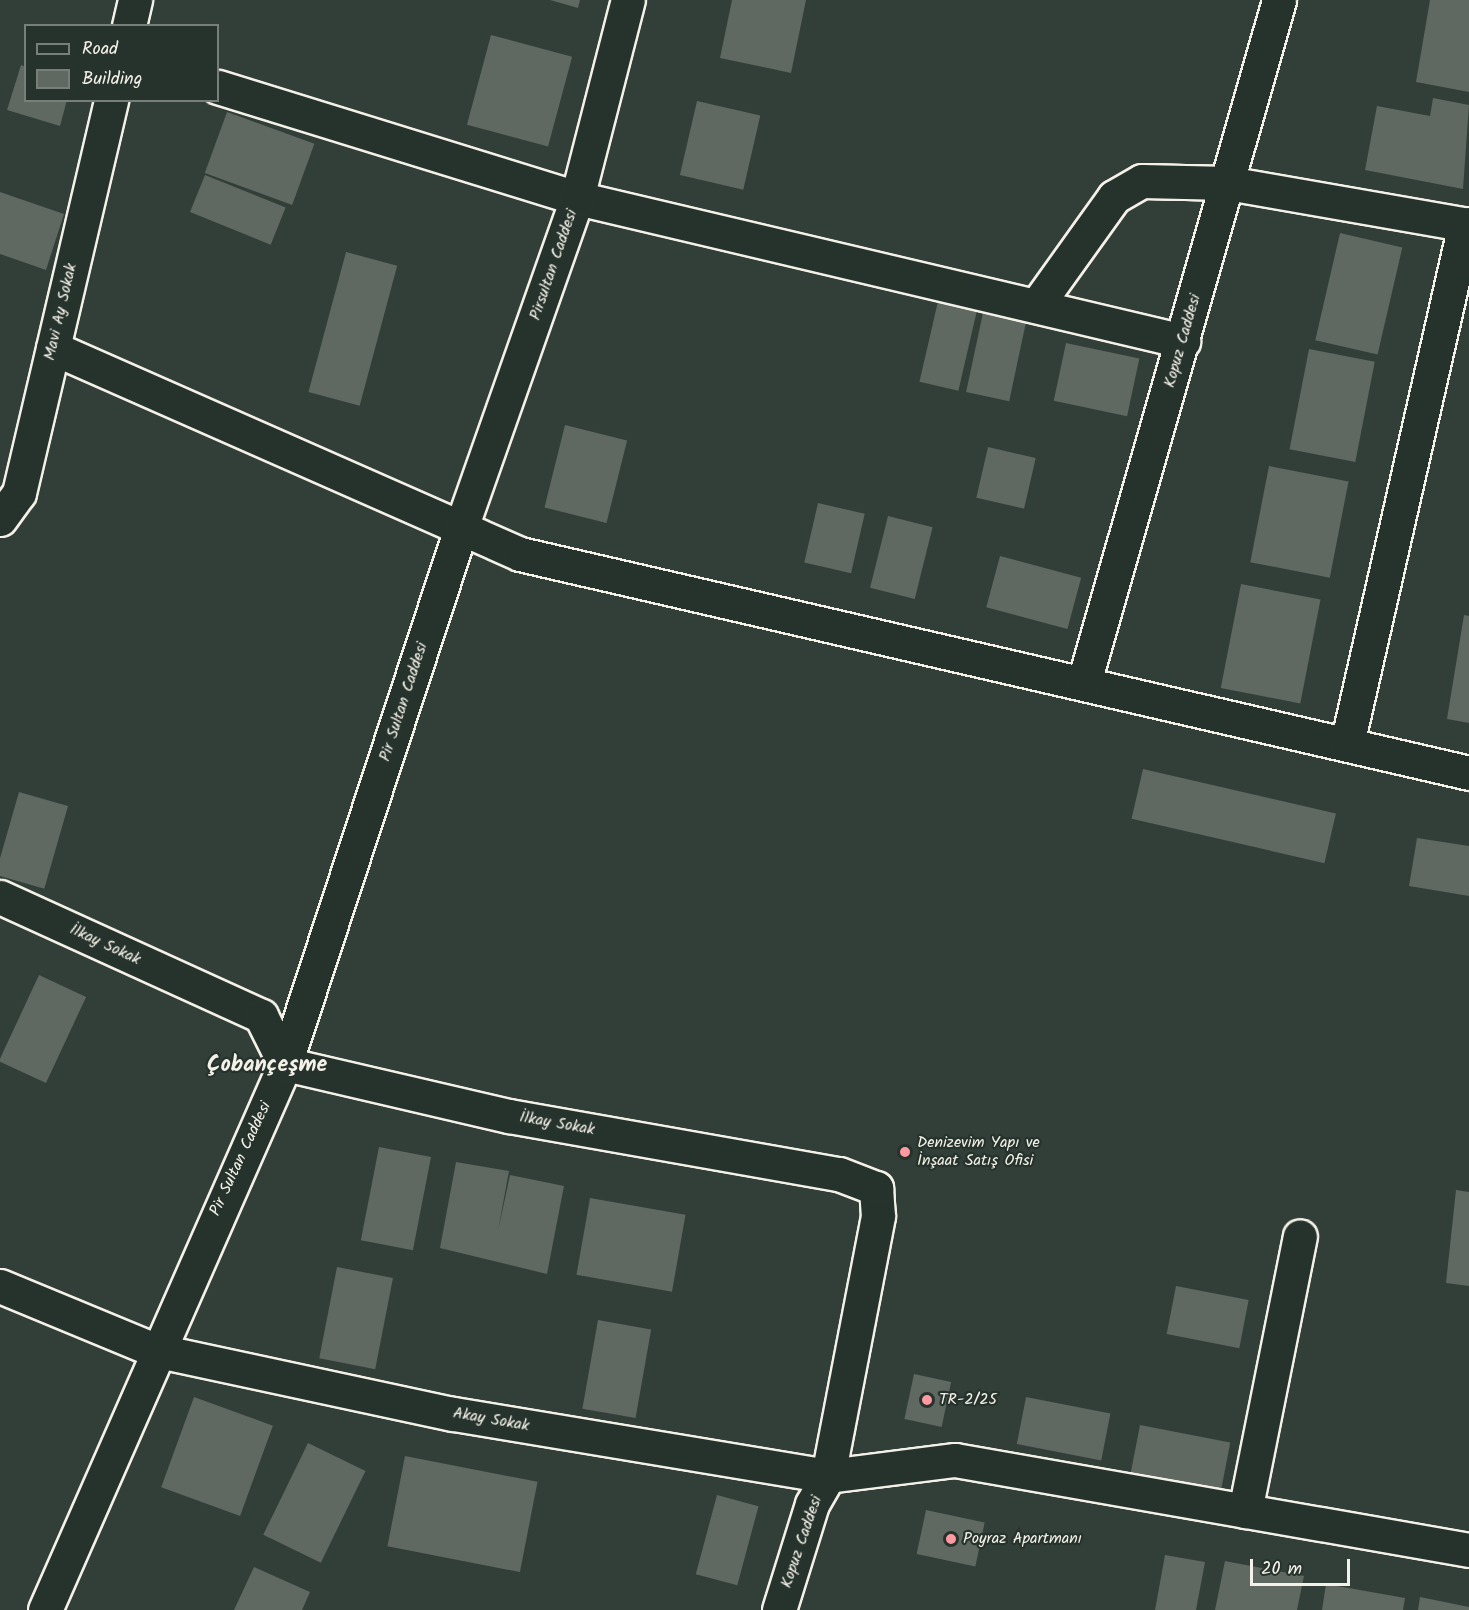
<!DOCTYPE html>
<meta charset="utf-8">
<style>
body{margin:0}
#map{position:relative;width:1469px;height:1610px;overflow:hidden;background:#323e38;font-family:Kalam,sans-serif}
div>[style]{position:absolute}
.building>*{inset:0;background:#5f6861;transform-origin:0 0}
.roads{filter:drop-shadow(2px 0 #f4f1e8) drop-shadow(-2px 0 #f4f1e8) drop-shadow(0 2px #f4f1e8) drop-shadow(0 -2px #f4f1e8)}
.minor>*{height:33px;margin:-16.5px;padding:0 16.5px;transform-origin:16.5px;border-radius:16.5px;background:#26332d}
.tertiary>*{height:33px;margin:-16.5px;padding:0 16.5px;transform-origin:16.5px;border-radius:16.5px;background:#26332d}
.dots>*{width:16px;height:16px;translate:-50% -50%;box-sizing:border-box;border:3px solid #26332d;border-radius:50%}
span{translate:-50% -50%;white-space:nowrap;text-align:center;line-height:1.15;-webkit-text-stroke:4.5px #26332d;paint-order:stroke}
.street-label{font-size:16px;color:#f4f1e8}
.poi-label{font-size:16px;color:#f4f1e8}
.left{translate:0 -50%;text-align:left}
.district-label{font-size:22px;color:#f4f1e8;font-weight:700}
.legend{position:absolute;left:24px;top:24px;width:195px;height:78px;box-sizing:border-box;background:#26332d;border:2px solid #787f78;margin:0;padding:8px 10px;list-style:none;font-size:18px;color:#f4f1e8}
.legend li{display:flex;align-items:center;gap:12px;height:30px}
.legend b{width:30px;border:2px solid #787f78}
.scale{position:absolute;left:1250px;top:1559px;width:100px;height:27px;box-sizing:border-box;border:3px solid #f4f1e8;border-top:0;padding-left:8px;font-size:18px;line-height:21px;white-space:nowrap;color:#f4f1e8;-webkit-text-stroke:4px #26332d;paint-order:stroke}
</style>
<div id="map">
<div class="building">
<div style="clip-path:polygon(550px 0,580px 0,578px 8px)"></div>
<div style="clip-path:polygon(732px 0,806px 0,791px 73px,720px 58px)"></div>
<div style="clip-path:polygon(1430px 0,1469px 0,1469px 92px,1416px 82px)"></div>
<div style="left:491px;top:35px;width:84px;height:93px;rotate:15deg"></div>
<div style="clip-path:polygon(21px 65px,26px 67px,26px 100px,67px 100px,60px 126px,7px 110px)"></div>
<div style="clip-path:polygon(1433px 98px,1469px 105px,1463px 189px,1365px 170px,1377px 106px,1430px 116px)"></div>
<div style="left:697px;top:101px;width:65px;height:76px;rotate:13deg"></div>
<div style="left:227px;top:112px;width:93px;height:65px;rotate:20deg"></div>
<div style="left:205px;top:175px;width:87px;height:40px;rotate:22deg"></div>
<div style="clip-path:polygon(0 192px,64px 214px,46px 270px,0 254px)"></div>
<div style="left:1340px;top:233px;width:64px;height:110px;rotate:13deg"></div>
<div style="left:346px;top:252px;width:53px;height:145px;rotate:15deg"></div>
<div style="left:939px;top:297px;width:40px;height:87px;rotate:13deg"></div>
<div style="left:984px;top:308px;width:44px;height:86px;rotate:12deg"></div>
<div style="left:1066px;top:343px;width:75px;height:59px;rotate:12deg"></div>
<div style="left:1309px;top:349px;width:67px;height:102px;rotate:11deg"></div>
<div style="left:565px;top:425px;width:64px;height:85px;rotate:14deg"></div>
<div style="left:988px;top:447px;width:49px;height:52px;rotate:13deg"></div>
<div style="left:1269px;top:466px;width:81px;height:98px;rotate:11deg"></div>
<div style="left:818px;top:503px;width:48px;height:61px;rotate:13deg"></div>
<div style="left:888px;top:516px;width:46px;height:74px;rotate:14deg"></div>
<div style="left:1000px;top:556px;width:84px;height:53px;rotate:15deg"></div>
<div style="left:1241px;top:584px;width:81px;height:106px;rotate:11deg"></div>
<div style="clip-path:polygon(1464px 615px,1469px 616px,1469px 723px,1447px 719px)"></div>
<div style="left:1143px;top:769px;width:198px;height:51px;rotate:13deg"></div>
<div style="left:19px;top:792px;width:51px;height:86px;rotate:16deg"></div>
<div style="clip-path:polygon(1417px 838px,1469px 846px,1469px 896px,1409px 886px)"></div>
<div style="left:39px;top:975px;width:52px;height:95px;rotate:25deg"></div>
<div style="left:379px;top:1147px;width:53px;height:95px;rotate:11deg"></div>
<div style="clip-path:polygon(456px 1162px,509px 1171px,498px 1231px,510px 1175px,564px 1186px,547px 1274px,440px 1248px)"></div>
<div style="clip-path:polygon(1456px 1190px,1469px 1192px,1469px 1286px,1446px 1283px)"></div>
<div style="left:590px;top:1198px;width:97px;height:78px;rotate:10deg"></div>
<div style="left:337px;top:1267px;width:57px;height:93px;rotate:11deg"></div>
<div style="left:1176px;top:1286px;width:74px;height:49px;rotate:11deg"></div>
<div style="left:598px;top:1320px;width:54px;height:90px;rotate:10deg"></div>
<div style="left:914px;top:1374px;width:38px;height:46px;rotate:12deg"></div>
<div style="left:194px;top:1397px;width:84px;height:96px;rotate:20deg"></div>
<div style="left:1026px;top:1397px;width:86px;height:48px;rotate:11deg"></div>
<div style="left:1140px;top:1425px;width:92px;height:54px;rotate:11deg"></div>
<div style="left:308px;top:1443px;width:64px;height:102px;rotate:26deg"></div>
<div style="left:405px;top:1456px;width:135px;height:92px;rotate:11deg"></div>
<div style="left:717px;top:1495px;width:43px;height:82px;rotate:15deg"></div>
<div style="left:926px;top:1510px;width:60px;height:45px;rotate:12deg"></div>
<div style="clip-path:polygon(1165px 1555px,1205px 1562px,1196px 1610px,1155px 1610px)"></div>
<div style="clip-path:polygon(1225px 1561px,1304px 1576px,1297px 1610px,1215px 1610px)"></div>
<div style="clip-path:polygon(254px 1567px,310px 1592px,302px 1610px,234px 1610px)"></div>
<div style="clip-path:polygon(1326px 1584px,1405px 1598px,1403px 1610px,1322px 1610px)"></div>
<div style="clip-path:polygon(1420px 1597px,1469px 1607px,1469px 1610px,1418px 1610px)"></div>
</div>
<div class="roads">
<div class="minor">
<div style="left:129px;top:26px;width:27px;rotate:-77deg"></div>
<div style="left:218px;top:87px;width:376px;rotate:17.2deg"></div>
<div style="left:577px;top:198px;width:623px;rotate:13.28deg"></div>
<div style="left:1036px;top:306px;width:134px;rotate:-54.4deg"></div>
<div style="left:1114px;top:197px;width:32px;rotate:-30deg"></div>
<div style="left:1142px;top:181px;width:86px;rotate:1.3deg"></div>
<div style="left:1228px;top:183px;width:245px;rotate:9.9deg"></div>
<div style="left:53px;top:348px;width:510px;rotate:23.8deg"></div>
<div style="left:520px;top:554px;width:974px;rotate:12.99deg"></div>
<div style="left:0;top:519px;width:32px;rotate:-54deg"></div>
<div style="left:19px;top:493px;width:404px;rotate:-76.8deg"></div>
<div style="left:1084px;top:682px;width:709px;rotate:-74.04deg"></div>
<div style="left:1347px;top:744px;width:533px;rotate:-77.21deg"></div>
<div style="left:0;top:897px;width:287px;rotate:24.5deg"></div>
<div style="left:261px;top:1016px;width:54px;rotate:63.4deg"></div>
<div style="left:285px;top:1064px;width:230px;rotate:13.1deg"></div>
<div style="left:509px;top:1116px;width:335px;rotate:10deg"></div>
<div style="left:839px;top:1174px;width:40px;rotate:21deg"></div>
<div style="left:876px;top:1188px;width:28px;rotate:86deg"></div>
<div style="left:878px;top:1216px;width:265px;rotate:100.9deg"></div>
<div style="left:828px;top:1476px;width:381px;rotate:-170.6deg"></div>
<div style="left:452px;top:1414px;width:302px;rotate:-167.9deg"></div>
<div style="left:157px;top:1351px;width:170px;rotate:-157.5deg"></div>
<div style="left:1245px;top:1511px;width:280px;rotate:-78.7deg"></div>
<div style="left:45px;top:1610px;width:596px;rotate:-66.27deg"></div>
<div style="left:285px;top:1064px;width:567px;rotate:-71.82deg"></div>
<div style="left:462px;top:525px;width:347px;rotate:-70.6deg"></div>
<div style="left:577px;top:198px;width:204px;rotate:-75.6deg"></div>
</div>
<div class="tertiary">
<div style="left:779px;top:1610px;width:111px;rotate:-72.7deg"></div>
<div style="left:812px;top:1504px;width:32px;rotate:-60deg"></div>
<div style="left:828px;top:1476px;width:128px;rotate:-7.2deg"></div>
<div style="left:955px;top:1460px;width:522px;rotate:9.93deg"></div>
</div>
</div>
<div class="dots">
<div style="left:905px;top:1152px;background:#ff9aa2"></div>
<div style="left:927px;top:1400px;background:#ff9aa2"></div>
<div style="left:951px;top:1539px;background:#ff9aa2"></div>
</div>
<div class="street-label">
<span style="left:554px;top:265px;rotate:-71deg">Pirsultan Caddesi</span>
<span style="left:61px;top:312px;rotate:-77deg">Mavi Ay Sokak</span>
<span style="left:1183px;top:341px;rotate:-74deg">Kopuz Caddesi</span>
<span style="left:404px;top:702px;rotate:-72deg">Pir Sultan Caddesi</span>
<span style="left:105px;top:945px;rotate:25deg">İlkay Sokak</span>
<span style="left:557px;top:1124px;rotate:10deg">İlkay Sokak</span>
<span style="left:241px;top:1159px;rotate:-65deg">Pir Sultan Caddesi</span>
<span style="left:491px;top:1420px;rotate:10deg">Akay Sokak</span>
<span style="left:802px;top:1542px;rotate:-71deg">Kopuz Caddesi</span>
</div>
<div class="poi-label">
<span class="left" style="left:917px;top:1152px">Denizevim Yapı ve<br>İnşaat Satış Ofisi</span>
<span class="left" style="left:939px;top:1400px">TR-2/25</span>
<span class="left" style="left:963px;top:1539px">Poyraz Apartmanı</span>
</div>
<div class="district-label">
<span style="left:267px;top:1066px">Çobançeşme</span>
</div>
<ul class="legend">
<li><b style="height:8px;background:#26332d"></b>Road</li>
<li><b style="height:16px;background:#5f6861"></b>Building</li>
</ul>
<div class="scale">20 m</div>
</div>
